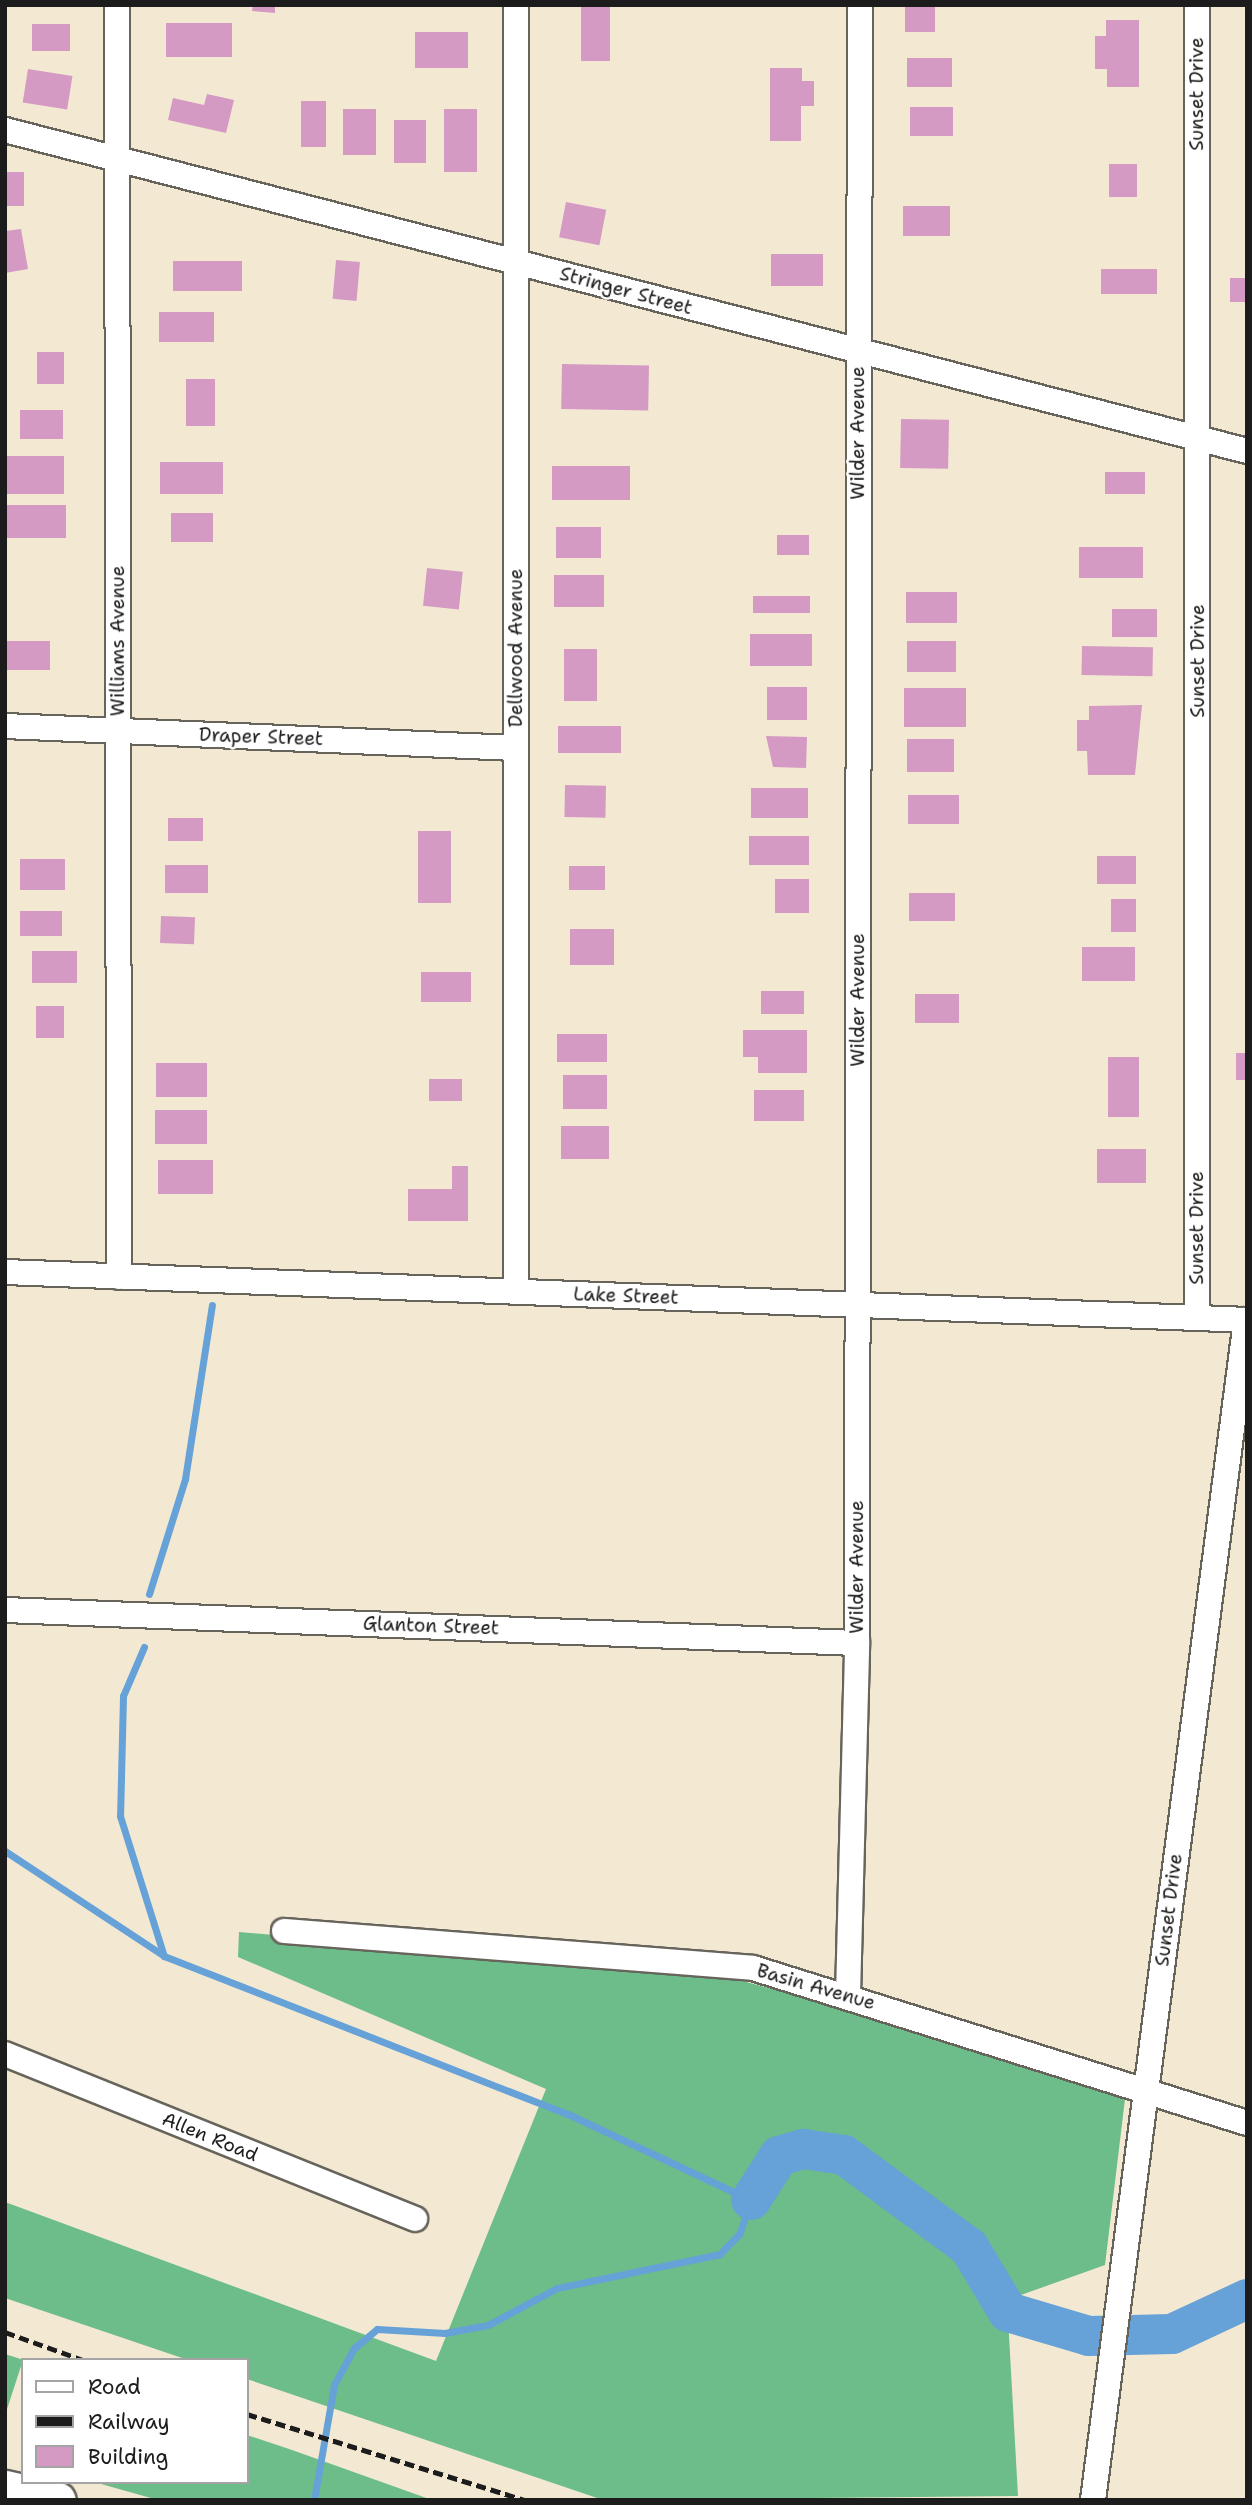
<!DOCTYPE html>
<style>
body{margin:0}
#map{position:relative;width:1252px;height:2505px;overflow:hidden;background:#f3e9d3;font-family:"Shantell Sans",sans-serif}
div>[style]{position:absolute}
.forest>*{inset:0;background:#6cbd89;transform-origin:0 0}
.stream>*{height:7px;margin:-3.5px;padding:0 3.5px;transform-origin:3.5px;border-radius:3.5px;background:#66a2d7}
.river>*{height:40px;margin:-20px;padding:0 20px;transform-origin:20px;border-radius:20px;background:#66a2d7}
.building>*{inset:0;background:#d49ac3;transform-origin:0 0}
.roads{filter:drop-shadow(2px 0 #67645c) drop-shadow(-2px 0 #67645c) drop-shadow(0 2px #67645c) drop-shadow(0 -2px #67645c)}
.street>*{height:24px;margin:-12px;padding:0 12px;transform-origin:12px;border-radius:12px;background:#fff}
.secondary>*{height:35px;margin:-17.5px;padding:0 17.5px;transform-origin:17.5px;border-radius:17.5px;background:#fff}
.rail>*{height:5px;margin-top:-2.5px;transform-origin:0;background:repeating-linear-gradient(90deg,#1c1c1c 0 10px,transparent 0 15px)}
span{translate:-50% -50%;white-space:nowrap;text-align:center;line-height:1.15;-webkit-text-stroke:5px #fff;paint-order:stroke}
.street-label{font-size:19px;color:#1c1c1c}
.frame{position:absolute;inset:0;border:7px solid #1c1c1c;pointer-events:none}
.legend{position:absolute;left:21px;top:2358px;width:228px;height:126px;box-sizing:border-box;background:#fff;border:2px solid #a4a4a4;margin:0;padding:9px 12px;list-style:none;font-size:21px;color:#1c1c1c}
.legend li{display:flex;align-items:center;gap:14px;height:35px}
.legend b{width:35px;border:2px solid #a4a4a4}
</style>
<div id="map">
<div class="forest">
<div style="clip-path:polygon(239px 1932px,713px 1973px,892px 2021px,1125px 2099px,1105px 2265px,1007px 2300px,1018px 2496px,603px 2500px,247px 2379px,247px 2360px,188px 2360px,5px 2298px,5px 2202px,436px 2361px,546px 2089px,238px 1957px)"></div>
<div style="left:5px;top:2354px;width:19px;height:102px;rotate:18deg"></div>
<div style="clip-path:polygon(247px 2435px,292px 2450px,432px 2500px,158px 2500px,94px 2482px,247px 2482px)"></div>
</div>
<div class="stream">
<div style="left:149px;top:1594px;width:121px;rotate:-72.6deg"></div>
<div style="left:185px;top:1479px;width:176px;rotate:-81.2deg"></div>
<div style="left:144px;top:1647px;width:53px;rotate:113.2deg"></div>
<div style="left:123px;top:1696px;width:120px;rotate:91.4deg"></div>
<div style="left:120px;top:1816px;width:147px;rotate:72.6deg"></div>
<div style="left:5px;top:1851px;width:191px;rotate:33.4deg"></div>
<div style="left:164px;top:1956px;width:434px;rotate:21.4deg"></div>
<div style="left:568px;top:2114px;width:202px;rotate:25.2deg"></div>
<div style="left:751px;top:2200px;width:36px;rotate:109deg"></div>
<div style="left:739px;top:2234px;width:28px;rotate:134deg"></div>
<div style="left:720px;top:2254px;width:167px;rotate:168.2deg"></div>
<div style="left:557px;top:2288px;width:78px;rotate:151.8deg"></div>
<div style="left:488px;top:2325px;width:44px;rotate:169.5deg"></div>
<div style="left:445px;top:2333px;width:68px;rotate:-176.6deg"></div>
<div style="left:377px;top:2329px;width:30px;rotate:140deg"></div>
<div style="left:354px;top:2348px;width:42px;rotate:118.4deg"></div>
<div style="left:334px;top:2385px;width:117px;rotate:99.9deg"></div>
</div>
<div class="river">
<div style="left:751px;top:2200px;width:52px;rotate:-57.5deg"></div>
<div style="left:779px;top:2156px;width:26px;rotate:-16deg"></div>
<div style="left:804px;top:2149px;width:40px;rotate:8.5deg"></div>
<div style="left:844px;top:2155px;width:155px;rotate:36.4deg"></div>
<div style="left:969px;top:2247px;width:76px;rotate:59deg"></div>
<div style="left:1008px;top:2312px;width:84px;rotate:16.5deg"></div>
<div style="left:1089px;top:2336px;width:83px;rotate:-1.4deg"></div>
<div style="left:1172px;top:2334px;width:83px;rotate:-25deg"></div>
</div>
<div class="building">
<div style="clip-path:polygon(253px 5px,275px 5px,275px 13px,252px 11px)"></div>
<div style="left:581px;top:5px;width:29px;height:56px"></div>
<div style="left:905px;top:5px;width:30px;height:27px"></div>
<div style="clip-path:polygon(1106px 20px,1139px 20px,1139px 87px,1107px 87px,1107px 69px,1095px 69px,1095px 36px,1106px 36px)"></div>
<div style="left:166px;top:23px;width:66px;height:34px"></div>
<div style="left:32px;top:24px;width:38px;height:27px"></div>
<div style="left:415px;top:32px;width:53px;height:36px"></div>
<div style="left:907px;top:58px;width:45px;height:29px"></div>
<div style="clip-path:polygon(770px 68px,802px 68px,802px 81px,814px 81px,814px 106px,801px 106px,801px 141px,770px 141px)"></div>
<div style="left:28px;top:69px;width:45px;height:34px;rotate:9deg"></div>
<div style="clip-path:polygon(207px 94px,234px 100px,226px 133px,168px 120px,173px 98px,204px 105px)"></div>
<div style="left:301px;top:101px;width:25px;height:46px"></div>
<div style="left:910px;top:107px;width:43px;height:29px"></div>
<div style="left:343px;top:109px;width:33px;height:46px"></div>
<div style="left:444px;top:109px;width:33px;height:63px"></div>
<div style="left:394px;top:120px;width:32px;height:43px"></div>
<div style="left:1109px;top:164px;width:28px;height:33px"></div>
<div style="left:5px;top:172px;width:19px;height:34px"></div>
<div style="left:566px;top:202px;width:41px;height:36px;rotate:11deg"></div>
<div style="left:903px;top:206px;width:47px;height:30px"></div>
<div style="clip-path:polygon(21px 229px,28px 269px,5px 273px,5px 231px)"></div>
<div style="left:771px;top:254px;width:52px;height:32px"></div>
<div style="left:336px;top:260px;width:24px;height:39px;rotate:5deg"></div>
<div style="left:173px;top:261px;width:69px;height:30px"></div>
<div style="left:1101px;top:269px;width:56px;height:25px"></div>
<div style="left:1230px;top:278px;width:17px;height:24px"></div>
<div style="left:159px;top:312px;width:55px;height:30px"></div>
<div style="left:37px;top:352px;width:27px;height:32px"></div>
<div style="left:562px;top:364px;width:87px;height:45px;rotate:1deg"></div>
<div style="left:186px;top:379px;width:29px;height:47px"></div>
<div style="left:20px;top:410px;width:43px;height:29px"></div>
<div style="left:901px;top:419px;width:48px;height:49px;rotate:1deg"></div>
<div style="left:5px;top:456px;width:59px;height:38px"></div>
<div style="left:160px;top:462px;width:63px;height:32px"></div>
<div style="left:552px;top:466px;width:78px;height:34px"></div>
<div style="left:1105px;top:472px;width:40px;height:22px"></div>
<div style="left:5px;top:505px;width:61px;height:33px"></div>
<div style="left:171px;top:513px;width:42px;height:29px"></div>
<div style="left:556px;top:527px;width:45px;height:31px"></div>
<div style="left:777px;top:535px;width:32px;height:20px"></div>
<div style="left:1079px;top:547px;width:64px;height:31px"></div>
<div style="left:427px;top:568px;width:36px;height:38px;rotate:6deg"></div>
<div style="left:554px;top:575px;width:50px;height:32px"></div>
<div style="left:906px;top:592px;width:51px;height:31px"></div>
<div style="left:753px;top:596px;width:57px;height:17px"></div>
<div style="left:1112px;top:609px;width:45px;height:28px"></div>
<div style="left:750px;top:634px;width:62px;height:32px"></div>
<div style="left:5px;top:641px;width:45px;height:29px"></div>
<div style="left:907px;top:641px;width:49px;height:31px"></div>
<div style="left:1082px;top:646px;width:71px;height:29px;rotate:1deg"></div>
<div style="left:564px;top:649px;width:33px;height:52px"></div>
<div style="left:767px;top:687px;width:40px;height:33px"></div>
<div style="left:904px;top:688px;width:62px;height:39px"></div>
<div style="clip-path:polygon(1142px 705px,1135px 775px,1088px 775px,1087px 751px,1077px 751px,1077px 720px,1089px 720px,1089px 706px)"></div>
<div style="left:558px;top:726px;width:63px;height:27px"></div>
<div style="clip-path:polygon(766px 736px,807px 737px,806px 768px,773px 767px)"></div>
<div style="left:907px;top:739px;width:47px;height:33px"></div>
<div style="left:565px;top:785px;width:41px;height:32px;rotate:1deg"></div>
<div style="left:751px;top:788px;width:57px;height:30px"></div>
<div style="left:908px;top:795px;width:51px;height:29px"></div>
<div style="left:168px;top:818px;width:35px;height:23px"></div>
<div style="left:418px;top:831px;width:33px;height:72px"></div>
<div style="left:749px;top:836px;width:60px;height:29px"></div>
<div style="left:1097px;top:856px;width:39px;height:28px"></div>
<div style="left:20px;top:859px;width:45px;height:31px"></div>
<div style="left:165px;top:865px;width:43px;height:28px"></div>
<div style="left:569px;top:866px;width:36px;height:24px"></div>
<div style="left:775px;top:879px;width:34px;height:34px"></div>
<div style="left:909px;top:893px;width:46px;height:28px"></div>
<div style="left:1111px;top:899px;width:25px;height:33px"></div>
<div style="left:20px;top:911px;width:42px;height:25px"></div>
<div style="left:161px;top:916px;width:34px;height:27px;rotate:2deg"></div>
<div style="left:570px;top:929px;width:44px;height:36px"></div>
<div style="left:1082px;top:947px;width:53px;height:34px"></div>
<div style="left:32px;top:951px;width:45px;height:32px"></div>
<div style="left:421px;top:972px;width:50px;height:30px"></div>
<div style="left:761px;top:991px;width:43px;height:23px"></div>
<div style="left:915px;top:994px;width:44px;height:29px"></div>
<div style="left:36px;top:1006px;width:28px;height:32px"></div>
<div style="clip-path:polygon(743px 1030px,807px 1030px,807px 1073px,758px 1073px,758px 1057px,743px 1057px)"></div>
<div style="left:557px;top:1034px;width:50px;height:28px"></div>
<div style="left:1236px;top:1053px;width:11px;height:27px"></div>
<div style="left:1108px;top:1057px;width:31px;height:60px"></div>
<div style="left:156px;top:1063px;width:51px;height:34px"></div>
<div style="left:563px;top:1075px;width:44px;height:34px"></div>
<div style="left:429px;top:1079px;width:33px;height:22px"></div>
<div style="left:754px;top:1090px;width:50px;height:31px"></div>
<div style="left:155px;top:1110px;width:52px;height:34px"></div>
<div style="left:561px;top:1126px;width:48px;height:33px"></div>
<div style="left:1097px;top:1149px;width:49px;height:34px"></div>
<div style="left:158px;top:1160px;width:55px;height:34px"></div>
<div style="clip-path:polygon(452px 1166px,468px 1166px,468px 1221px,408px 1221px,408px 1189px,452px 1189px)"></div>
</div>
<div class="roads">
<div class="street">
<div style="left:117px;top:5px;width:1272px;rotate:89.91deg"></div>
<div style="left:5px;top:130px;width:1283px;rotate:14.49deg"></div>
<div style="left:5px;top:726px;width:511px;rotate:2.47deg"></div>
<div style="left:5px;top:1272px;width:1243px;rotate:2.21deg"></div>
<div style="left:516px;top:1292px;width:1287px;rotate:-90deg"></div>
<div style="left:1197px;top:1317px;width:1312px;rotate:-90deg"></div>
<div style="left:5px;top:1610px;width:853px;rotate:2.22deg"></div>
<div style="left:284px;top:1931px;width:470px;rotate:4.5deg"></div>
<div style="left:753px;top:1968px;width:518px;rotate:17.42deg"></div>
<div style="left:848px;top:1995px;width:352px;rotate:-88.5deg"></div>
<div style="left:857px;top:1643px;width:1638px;rotate:-89.9deg"></div>
<div style="left:5px;top:2054px;width:442px;rotate:21.9deg"></div>
<div style="left:1093px;top:2500px;width:1190px;rotate:-82.61deg"></div>
</div>
<div class="secondary">
<div style="left:5px;top:2488px;width:54px;rotate:12.8deg"></div>
</div>
</div>
<div class="rail">
<div style="left:5px;top:2332px;width:83px;rotate:19.7deg"></div>
<div style="left:247px;top:2414px;width:291px;rotate:17.2deg"></div>
</div>
<div class="street-label">
<span style="left:1197px;top:94px;rotate:-90deg">Sunset Drive</span>
<span style="left:626px;top:291px;rotate:15deg">Stringer Street</span>
<span style="left:858px;top:433px;rotate:-90deg">Wilder Avenue</span>
<span style="left:118px;top:641px;rotate:-90deg">Williams Avenue</span>
<span style="left:516px;top:648px;rotate:-90deg">Dellwood Avenue</span>
<span style="left:1198px;top:661px;rotate:-90deg">Sunset Drive</span>
<span style="left:261px;top:737px;rotate:2deg">Draper Street</span>
<span style="left:858px;top:1000px;rotate:-90deg">Wilder Avenue</span>
<span style="left:1197px;top:1228px;rotate:-90deg">Sunset Drive</span>
<span style="left:626px;top:1296px;rotate:2deg">Lake Street</span>
<span style="left:857px;top:1567px;rotate:-90deg">Wilder Avenue</span>
<span style="left:431px;top:1626px;rotate:2deg">Glanton Street</span>
<span style="left:1169px;top:1910px;rotate:-83deg">Sunset Drive</span>
<span style="left:816px;top:1987px;rotate:16deg">Basin Avenue</span>
<span style="left:210px;top:2137px;rotate:22deg">Allen Road</span>
</div>
<div class="frame"></div>
<ul class="legend">
<li><b style="height:9px;background:#fff"></b>Road</li>
<li><b style="height:9px;background:#1c1c1c"></b>Railway</li>
<li><b style="height:19px;background:#d49ac3"></b>Building</li>
</ul>
</div>
